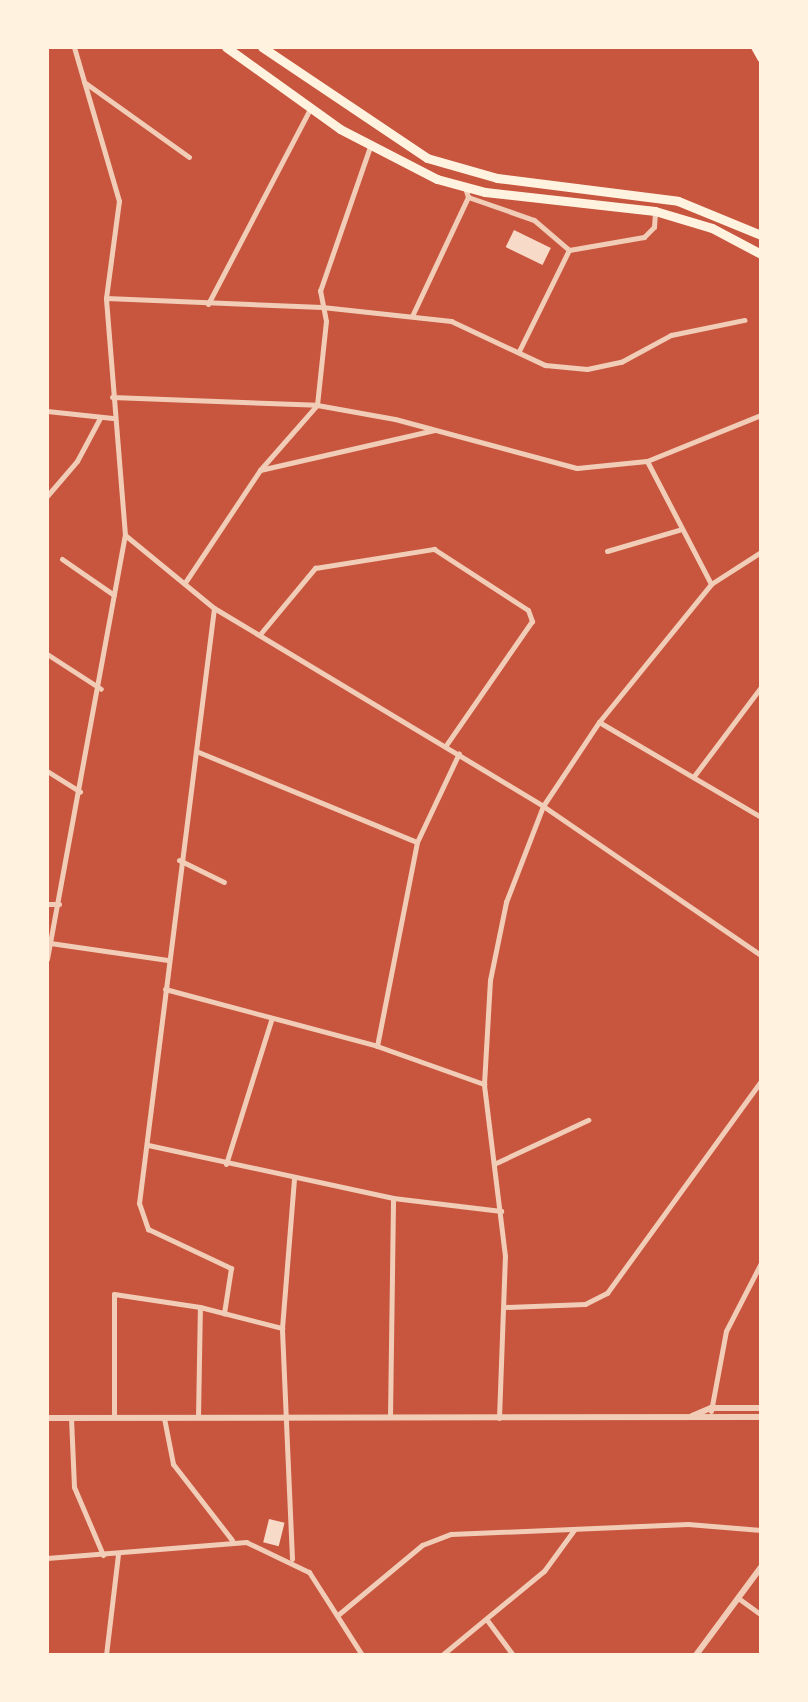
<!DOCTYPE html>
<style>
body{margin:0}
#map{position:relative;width:808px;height:1702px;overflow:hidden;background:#c8553d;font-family:"Times New Roman",serif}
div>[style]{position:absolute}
.building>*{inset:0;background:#f7dbc8;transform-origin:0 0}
.minor>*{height:5px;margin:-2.5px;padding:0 2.5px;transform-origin:2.5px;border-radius:2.5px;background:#f1ccb7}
.tertiary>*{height:6px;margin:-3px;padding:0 3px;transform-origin:3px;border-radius:3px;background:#f1ccb7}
.primary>*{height:8px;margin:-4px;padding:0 4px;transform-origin:4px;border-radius:4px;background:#fff3e0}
.trunk>*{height:9px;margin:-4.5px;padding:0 4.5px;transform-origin:4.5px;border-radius:4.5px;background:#fff3e0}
span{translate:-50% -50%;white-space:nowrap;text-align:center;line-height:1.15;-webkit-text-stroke:7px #fff3e0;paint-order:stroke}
.frame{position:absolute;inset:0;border:49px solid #fff3e0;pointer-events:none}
</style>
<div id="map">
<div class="building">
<div style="left:514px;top:230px;width:41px;height:19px;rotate:26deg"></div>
<div style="left:269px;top:1519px;width:16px;height:24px;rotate:14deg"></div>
</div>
<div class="minor">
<div style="left:84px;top:82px;width:129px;rotate:35.5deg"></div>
<div style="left:468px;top:197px;width:70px;rotate:19.2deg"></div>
<div style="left:534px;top:220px;width:46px;rotate:40.6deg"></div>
<div style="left:106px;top:298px;width:216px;rotate:2.4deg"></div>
<div style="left:322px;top:307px;width:130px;rotate:6.2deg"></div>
<div style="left:451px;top:321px;width:104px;rotate:25.1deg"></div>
<div style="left:545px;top:365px;width:42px;rotate:5.4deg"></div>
<div style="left:587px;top:369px;width:35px;rotate:-12deg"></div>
<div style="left:621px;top:362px;width:57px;rotate:-28.4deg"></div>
<div style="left:671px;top:335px;width:75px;rotate:-11.6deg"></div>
<div style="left:208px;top:304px;width:220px;rotate:-62.4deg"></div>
<div style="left:412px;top:316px;width:132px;rotate:-64.8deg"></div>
<div style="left:468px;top:197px;width:10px;rotate:-107deg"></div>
<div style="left:519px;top:351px;width:113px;rotate:-63.7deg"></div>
<div style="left:569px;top:250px;width:76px;rotate:-9.8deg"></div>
<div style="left:644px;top:237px;width:14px;rotate:-45deg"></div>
<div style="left:654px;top:227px;width:16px;rotate:-86deg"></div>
<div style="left:112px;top:397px;width:205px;rotate:2.2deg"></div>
<div style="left:317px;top:405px;width:79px;rotate:10.2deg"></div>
<div style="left:395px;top:419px;width:188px;rotate:15.1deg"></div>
<div style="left:577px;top:468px;width:70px;rotate:-5.7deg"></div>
<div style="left:647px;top:461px;width:123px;rotate:-22deg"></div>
<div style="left:47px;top:411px;width:66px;rotate:6.1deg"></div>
<div style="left:647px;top:461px;width:139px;rotate:62.5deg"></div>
<div style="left:260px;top:470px;width:179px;rotate:-12.9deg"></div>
<div style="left:47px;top:496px;width:46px;rotate:-49.4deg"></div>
<div style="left:77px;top:461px;width:49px;rotate:-61.9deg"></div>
<div style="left:125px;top:535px;width:115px;rotate:39.4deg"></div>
<div style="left:214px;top:608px;width:384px;rotate:31deg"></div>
<div style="left:543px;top:806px;width:264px;rotate:34.4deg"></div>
<div style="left:607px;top:551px;width:75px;rotate:-16.3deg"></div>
<div style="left:62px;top:559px;width:63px;rotate:34.7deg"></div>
<div style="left:186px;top:581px;width:133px;rotate:-56.3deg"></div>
<div style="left:260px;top:470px;width:86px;rotate:-48.8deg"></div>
<div style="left:317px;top:405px;width:84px;rotate:-83.9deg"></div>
<div style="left:326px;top:321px;width:31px;rotate:-101deg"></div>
<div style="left:320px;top:291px;width:152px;rotate:-70.9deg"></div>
<div style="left:214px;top:608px;width:600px;rotate:97.18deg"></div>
<div style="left:139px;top:1203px;width:28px;rotate:71deg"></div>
<div style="left:148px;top:1229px;width:92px;rotate:25.2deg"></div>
<div style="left:231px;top:1268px;width:46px;rotate:98.8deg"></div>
<div style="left:261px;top:633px;width:85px;rotate:-50.3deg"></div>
<div style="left:315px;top:568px;width:121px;rotate:-9.1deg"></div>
<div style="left:434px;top:549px;width:112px;rotate:33deg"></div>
<div style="left:528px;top:610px;width:12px;rotate:70deg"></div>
<div style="left:532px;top:621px;width:151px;rotate:124.7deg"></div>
<div style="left:47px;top:654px;width:64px;rotate:32.9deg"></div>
<div style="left:599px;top:722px;width:188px;rotate:30.4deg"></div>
<div style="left:196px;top:751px;width:239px;rotate:22.4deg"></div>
<div style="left:47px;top:771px;width:39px;rotate:32deg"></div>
<div style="left:694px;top:776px;width:111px;rotate:-53deg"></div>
<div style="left:179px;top:860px;width:50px;rotate:26.1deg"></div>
<div style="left:47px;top:904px;width:12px"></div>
<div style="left:50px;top:943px;width:119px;rotate:8.2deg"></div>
<div style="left:47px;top:959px;width:431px;rotate:-79.6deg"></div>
<div style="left:125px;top:535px;width:238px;rotate:-94.6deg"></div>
<div style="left:106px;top:298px;width:98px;rotate:-82.4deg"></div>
<div style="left:119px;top:201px;width:160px;rotate:-106.3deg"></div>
<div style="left:165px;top:989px;width:220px;rotate:15deg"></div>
<div style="left:377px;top:1046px;width:114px;rotate:19.6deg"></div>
<div style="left:377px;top:1046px;width:208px;rotate:-78.9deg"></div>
<div style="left:417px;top:842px;width:98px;rotate:-64.7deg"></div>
<div style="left:148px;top:1145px;width:251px;rotate:12.2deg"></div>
<div style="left:393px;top:1198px;width:109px;rotate:6.9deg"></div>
<div style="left:496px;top:1163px;width:102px;rotate:-25.1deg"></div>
<div style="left:226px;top:1164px;width:151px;rotate:-72.6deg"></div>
<div style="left:505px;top:1307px;width:80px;rotate:-2.1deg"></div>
<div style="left:585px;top:1304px;width:25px;rotate:-27deg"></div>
<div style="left:607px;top:1293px;width:262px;rotate:-54deg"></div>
<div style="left:711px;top:1411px;width:81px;rotate:-79.4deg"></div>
<div style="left:726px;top:1331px;width:76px;rotate:-62.8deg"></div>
<div style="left:114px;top:1417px;width:123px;rotate:-90deg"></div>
<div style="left:114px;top:1294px;width:87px;rotate:8.6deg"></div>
<div style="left:198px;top:1417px;width:110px;rotate:-89deg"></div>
<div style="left:200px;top:1307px;width:85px;rotate:14.4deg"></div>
<div style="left:390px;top:1417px;width:219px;rotate:-89.2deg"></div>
<div style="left:71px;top:1418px;width:69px;rotate:87.5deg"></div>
<div style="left:74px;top:1487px;width:74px;rotate:66.9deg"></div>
<div style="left:164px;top:1418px;width:47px;rotate:78.9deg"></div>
<div style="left:173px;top:1464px;width:96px;rotate:52.2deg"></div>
<div style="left:499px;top:1418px;width:162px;rotate:-87.9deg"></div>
<div style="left:505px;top:1256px;width:173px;rotate:-97deg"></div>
<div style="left:484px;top:1084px;width:104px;rotate:-86.7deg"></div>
<div style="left:490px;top:980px;width:80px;rotate:-78.4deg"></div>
<div style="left:506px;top:902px;width:103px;rotate:-68.9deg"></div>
<div style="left:543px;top:806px;width:101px;rotate:-56.3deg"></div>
<div style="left:599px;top:722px;width:178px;rotate:-50.9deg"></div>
<div style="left:711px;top:584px;width:59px;rotate:-32.6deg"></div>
<div style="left:47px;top:1558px;width:200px;rotate:-4.6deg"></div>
<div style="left:246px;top:1542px;width:70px;rotate:25.5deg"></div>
<div style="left:309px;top:1572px;width:98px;rotate:57.4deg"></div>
<div style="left:292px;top:1559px;width:231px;rotate:-92.5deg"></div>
<div style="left:282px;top:1328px;width:149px;rotate:-85.4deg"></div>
<div style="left:738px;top:1598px;width:29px;rotate:36deg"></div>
<div style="left:339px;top:1614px;width:108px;rotate:-39.7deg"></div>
<div style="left:422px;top:1545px;width:31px;rotate:-21deg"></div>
<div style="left:451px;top:1534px;width:237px;rotate:-2.4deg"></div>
<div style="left:688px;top:1524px;width:73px;rotate:4.7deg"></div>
<div style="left:487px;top:1620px;width:44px;rotate:53.4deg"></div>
<div style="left:106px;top:1655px;width:101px;rotate:-83.2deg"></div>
<div style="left:222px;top:1655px;width:52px"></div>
<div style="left:442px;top:1655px;width:132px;rotate:-39.5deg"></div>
<div style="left:544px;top:1571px;width:51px;rotate:-53.8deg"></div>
</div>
<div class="tertiary">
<div style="left:692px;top:1416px;width:21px;rotate:-23deg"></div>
<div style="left:711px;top:1408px;width:50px"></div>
<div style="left:47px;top:1418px;width:714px;rotate:-0.08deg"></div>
<div style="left:696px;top:1655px;width:109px;rotate:-53.5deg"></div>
</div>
<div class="primary">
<div style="left:755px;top:47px;width:13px;rotate:61deg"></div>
</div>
<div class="trunk">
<div style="left:226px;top:47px;width:140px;rotate:35.7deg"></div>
<div style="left:340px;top:129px;width:109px;rotate:27.3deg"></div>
<div style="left:437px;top:179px;width:50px;rotate:15.2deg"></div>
<div style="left:485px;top:192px;width:171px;rotate:6.4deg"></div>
<div style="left:655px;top:211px;width:59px;rotate:16.6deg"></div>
<div style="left:712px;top:228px;width:55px;rotate:28deg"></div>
<div style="left:262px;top:47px;width:199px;rotate:33.9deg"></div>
<div style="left:427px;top:158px;width:73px;rotate:15.9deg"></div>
<div style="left:497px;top:178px;width:182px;rotate:7.2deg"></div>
<div style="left:678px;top:201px;width:90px;rotate:22.3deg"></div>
</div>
<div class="frame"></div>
</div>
